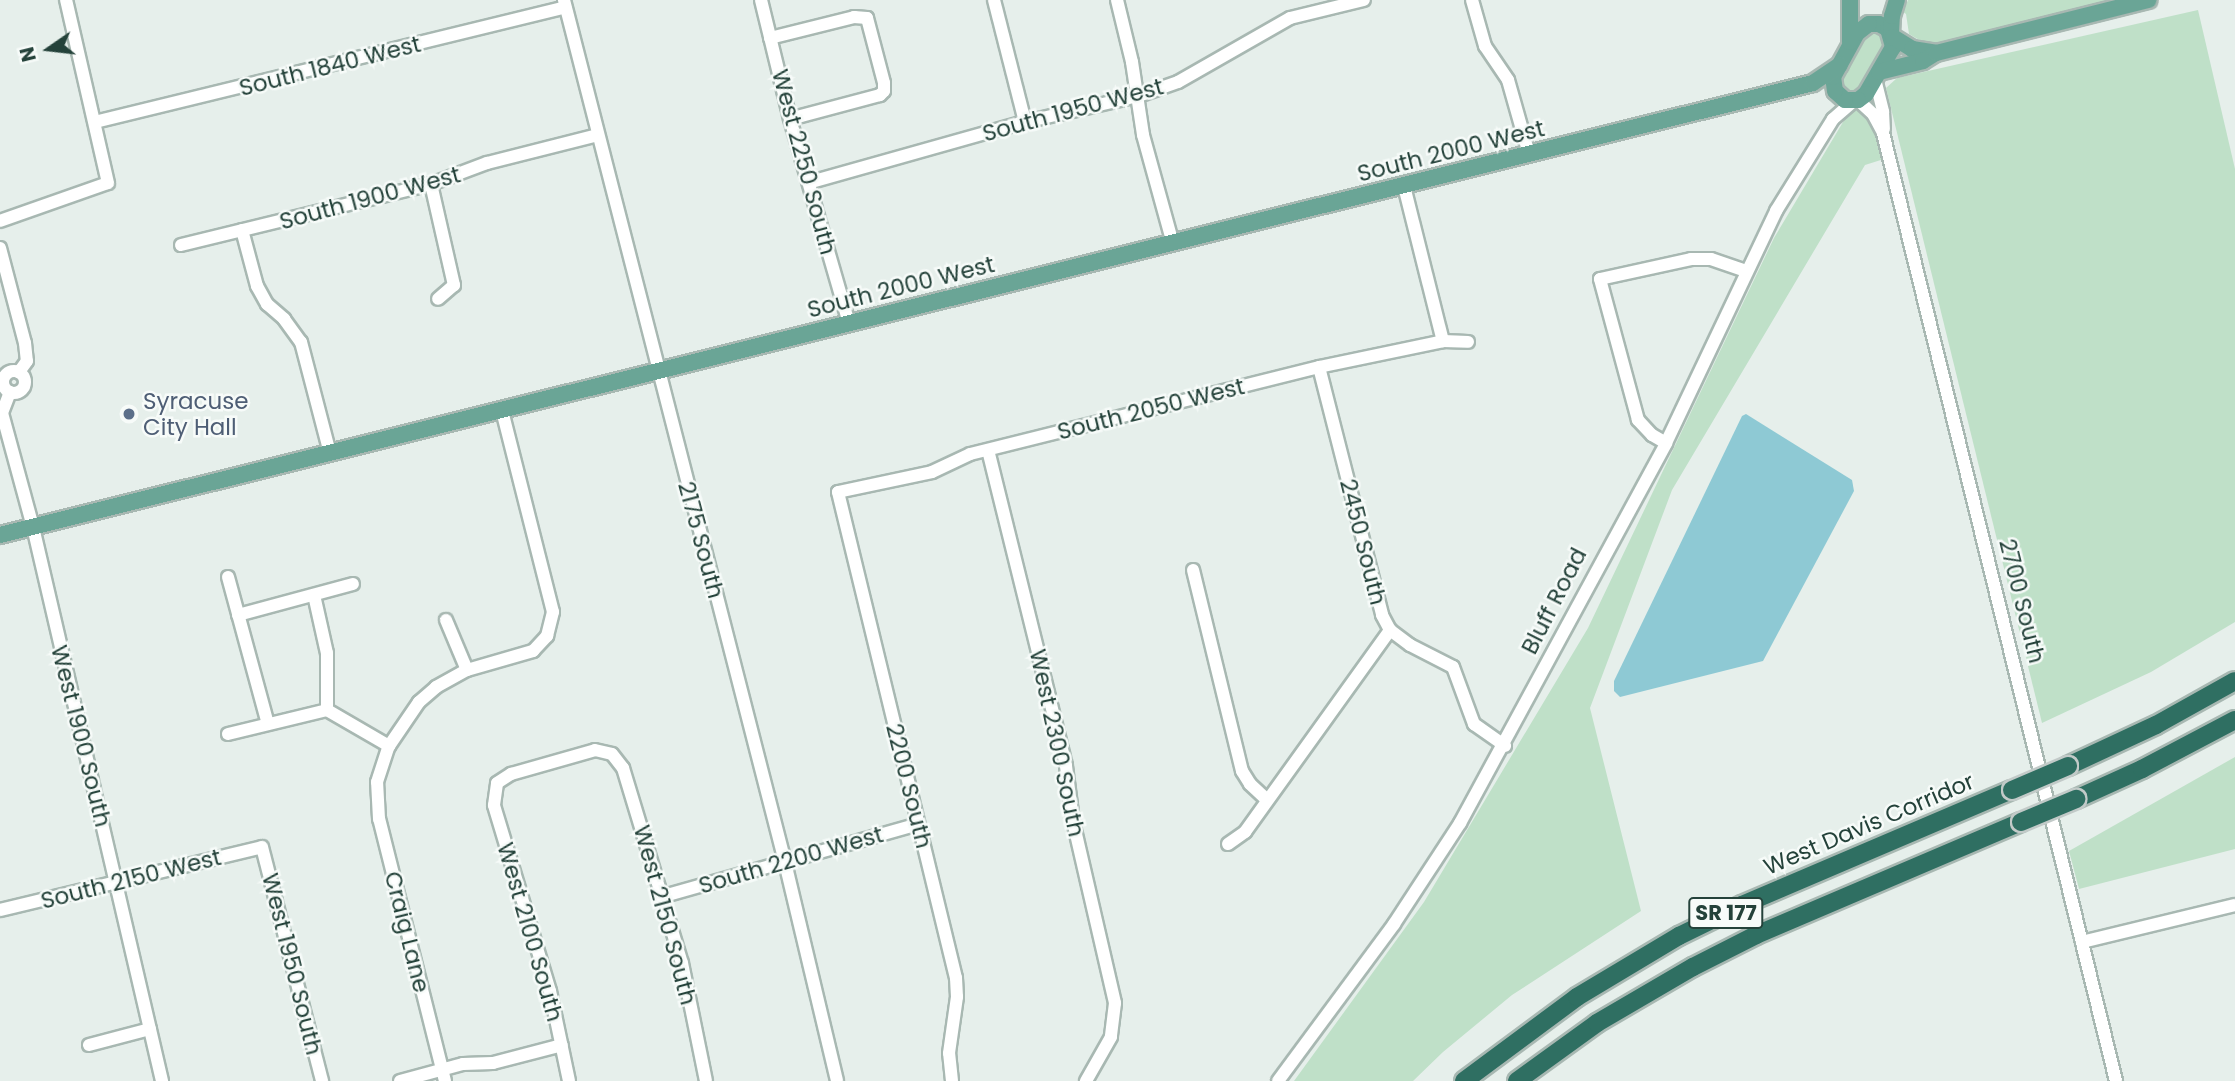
<!DOCTYPE html>
<style>
body{margin:0}
#map{position:relative;width:2235px;height:1081px;overflow:hidden;background:#e6efeb;font-family:Poppins,sans-serif}
div>[style]{position:absolute}
.green>*{inset:0;background:#bfe0c8}
.water>*{inset:0;background:#8ec9d4}
.roads{filter:drop-shadow(2px 0 #a8b8b2) drop-shadow(-2px 0 #a8b8b2) drop-shadow(0 2px #a8b8b2) drop-shadow(0 -2px #a8b8b2)}
.minor>*{height:12px;margin:-6px;padding:0 6px;transform-origin:6px;border-radius:6px;background:#fff}
.minor>.ring{margin:-6px;padding:0;box-sizing:content-box;background:none;border:12px solid #fff;border-radius:50%}
.major>*{height:16px;margin:-8px;padding:0 8px;transform-origin:8px;border-radius:8px;background:#6aa596}
.highway>*{height:18px;margin:-9px;padding:0 9px;transform-origin:9px;border-radius:9px;background:#2f6f62}
.bridges{filter:drop-shadow(2px 0 #c2cac8) drop-shadow(-2px 0 #c2cac8) drop-shadow(0 2px #c2cac8) drop-shadow(0 -2px #c2cac8)}
.highway-bridge>*{height:18px;margin:-9px;padding:0 9px;transform-origin:9px;border-radius:9px;background:#2f6f62}
.dots>*{width:19px;height:19px;translate:-50% -50%;box-sizing:border-box;border:4px solid #f7fbf9;border-radius:50%}
span{translate:-50% -50%;white-space:nowrap;text-align:center;line-height:1.15;-webkit-text-stroke:5px #f7fbf9;paint-order:stroke}
.shield-label span{padding:2px 5px;background:#f7fbf9;border:2px solid;border-radius:5px;-webkit-text-stroke-width:0}
.shield-label{font-size:21px;color:#24423a;font-weight:700}
.street-label{font-size:23px;color:#24423a}
.service-label{font-size:23px;color:#4e5e75}
.left{translate:0 -50%;text-align:left}
.north{position:absolute;left:14px;top:14px;width:70px;height:70px;-webkit-text-stroke:5px #f7fbf9;paint-order:stroke;rotate:256deg;font-size:19px;font-weight:700;line-height:28px;text-align:center;color:#24423a}
.north::after{content:'';display:block;margin:auto;width:24px;height:32px;background:#24423a;clip-path:polygon(50% 0,100% 100%,50% 72%,0 100%)}
</style>
<div id="map">
<div class="green">
<div style="clip-path:polygon(1908px 0,2134px 0,2134px 3px,1928px 45px,1909px 34px,1906px 14px,1903px 12px)"></div>
<div style="clip-path:polygon(2198px 10px,2235px 169px,2235px 622px,2151px 672px,2042px 723px,1886px 88px,1897px 78px)"></div>
<div style="clip-path:polygon(1870px 30px,1881px 31px,1887px 44px,1862px 89px,1852px 94px,1842px 89px,1841px 76px)"></div>
<div style="clip-path:polygon(1862px 110px,1870px 117px,1884px 159px,1865px 165px,1672px 490px,1590px 708px,1641px 911px,1512px 995px,1443px 1052px,1413px 1081px,1294px 1081px,1424px 902px,1588px 628px,1774px 238px,1846px 117px,1852px 111px)"></div>
<div style="clip-path:polygon(2235px 757px,2235px 849px,2079px 889px,2069px 851px)"></div>
</div>
<div class="water">
<div style="clip-path:polygon(1746px 414px,1852px 480px,1854px 491px,1763px 661px,1620px 697px,1614px 691px,1614px 681px,1742px 416px)"></div>
</div>
<div class="roads">
<div class="minor">
<div style="left:564px;top:0;width:882px;rotate:75.62deg"></div>
<div style="left:783px;top:854px;width:233px;rotate:76.6deg"></div>
<div style="left:761px;top:0;width:122px;rotate:76.3deg"></div>
<div style="left:790px;top:119px;width:213px;rotate:73.9deg"></div>
<div style="left:994px;top:0;width:126px;rotate:75.7deg"></div>
<div style="left:1117px;top:0;width:64px;rotate:76.4deg"></div>
<div style="left:1132px;top:62px;width:74px;rotate:81.4deg"></div>
<div style="left:1143px;top:135px;width:113px;rotate:74.6deg"></div>
<div style="left:1472px;top:0;width:48px;rotate:74.2deg"></div>
<div style="left:1485px;top:46px;width:41px;rotate:55.9deg"></div>
<div style="left:1508px;top:80px;width:77px;rotate:74.2deg"></div>
<div style="left:770px;top:38px;width:87px;rotate:-14deg"></div>
<div style="left:854px;top:17px;width:13px;rotate:4deg"></div>
<div style="left:867px;top:18px;width:67px;rotate:75.3deg"></div>
<div style="left:884px;top:83px;width:8px;rotate:90deg"></div>
<div style="left:884px;top:91px;width:6px;rotate:135deg"></div>
<div style="left:880px;top:95px;width:93px;rotate:165.1deg"></div>
<div style="left:1875px;top:79px;width:34px;rotate:76deg"></div>
<div style="left:1883px;top:112px;width:17px;rotate:87deg"></div>
<div style="left:1858px;top:100px;width:21px;rotate:43deg"></div>
<div style="left:1873px;top:114px;width:21px;rotate:62deg"></div>
<div style="left:1883px;top:133px;width:976px;rotate:76.19deg"></div>
<div style="left:95px;top:122px;width:484px;rotate:-13.7deg"></div>
<div style="left:811px;top:182px;width:222px;rotate:-15.7deg"></div>
<div style="left:1025px;top:122px;width:116px;rotate:-13deg"></div>
<div style="left:1138px;top:96px;width:42px;rotate:-19.3deg"></div>
<div style="left:1178px;top:82px;width:129px;rotate:-29.7deg"></div>
<div style="left:1290px;top:18px;width:76px;rotate:-13.7deg"></div>
<div style="left:431px;top:184px;width:104px;rotate:77.2deg"></div>
<div style="left:454px;top:285px;width:21px;rotate:139deg"></div>
<div style="left:1404px;top:186px;width:160px;rotate:75.9deg"></div>
<div style="left:0;top:221px;width:114px;rotate:-19.4deg"></div>
<div style="left:108px;top:183px;width:188px;rotate:-102.9deg"></div>
<div style="left:242px;top:230px;width:58px;rotate:75deg"></div>
<div style="left:257px;top:286px;width:21px;rotate:61deg"></div>
<div style="left:267px;top:304px;width:23px;rotate:41deg"></div>
<div style="left:284px;top:319px;width:29px;rotate:54deg"></div>
<div style="left:301px;top:342px;width:115px;rotate:75.4deg"></div>
<div style="left:181px;top:245px;width:257px;rotate:-13.7deg"></div>
<div style="left:431px;top:184px;width:60px;rotate:-20.6deg"></div>
<div style="left:487px;top:163px;width:114px;rotate:-14.2deg"></div>
<div style="left:0;top:248px;width:98px;rotate:75.3deg"></div>
<div style="left:25px;top:343px;width:18px;rotate:84deg"></div>
<div style="left:27px;top:361px;width:14px;rotate:126deg"></div>
<div style="left:1319px;top:367px;width:256px;rotate:75.7deg"></div>
<div style="left:1382px;top:615px;width:17px;rotate:62deg"></div>
<div style="left:1390px;top:630px;width:25px;rotate:37deg"></div>
<div style="left:1410px;top:645px;width:48px;rotate:27.1deg"></div>
<div style="left:1453px;top:667px;width:61px;rotate:69.8deg"></div>
<div style="left:1474px;top:724px;width:38px;rotate:35deg"></div>
<div class="ring" style="left:3px;top:371px;width:10px;height:10px"></div>
<div style="left:10px;top:392px;width:22px;rotate:111deg"></div>
<div style="left:2px;top:413px;width:118px;rotate:74.8deg"></div>
<div style="left:33px;top:527px;width:569px;rotate:76.89deg"></div>
<div style="left:1666px;top:443px;width:16px;rotate:-150deg"></div>
<div style="left:1652px;top:435px;width:21px;rotate:-133deg"></div>
<div style="left:1638px;top:420px;width:146px;rotate:-105.1deg"></div>
<div style="left:1600px;top:279px;width:93px;rotate:-12.4deg"></div>
<div style="left:1691px;top:259px;width:20px"></div>
<div style="left:1711px;top:259px;width:37px;rotate:19deg"></div>
<div style="left:988px;top:450px;width:325px;rotate:76.1deg"></div>
<div style="left:1066px;top:766px;width:55px;rotate:82.7deg"></div>
<div style="left:1073px;top:821px;width:187px;rotate:77deg"></div>
<div style="left:1115px;top:1003px;width:34px;rotate:97deg"></div>
<div style="left:1111px;top:1037px;width:51px;rotate:119.6deg"></div>
<div style="left:1193px;top:570px;width:207px;rotate:76.3deg"></div>
<div style="left:1242px;top:771px;width:15px;rotate:58deg"></div>
<div style="left:1250px;top:784px;width:22px;rotate:43deg"></div>
<div style="left:228px;top:577px;width:152px;rotate:74.8deg"></div>
<div style="left:314px;top:595px;width:59px;rotate:77.4deg"></div>
<div style="left:327px;top:653px;width:57px;rotate:90deg"></div>
<div style="left:238px;top:615px;width:119px;rotate:-15.1deg"></div>
<div style="left:446px;top:620px;width:54px;rotate:67.2deg"></div>
<div style="left:327px;top:710px;width:72px;rotate:30.1deg"></div>
<div style="left:228px;top:734px;width:102px;rotate:-13.6deg"></div>
<div style="left:1228px;top:844px;width:21px;rotate:-35deg"></div>
<div style="left:1245px;top:832px;width:249px;rotate:-54.3deg"></div>
<div style="left:664px;top:896px;width:264px;rotate:-15.8deg"></div>
<div style="left:0;top:910px;width:269px;rotate:-13.5deg"></div>
<div style="left:262px;top:847px;width:242px;rotate:75.6deg"></div>
<div style="left:2082px;top:942px;width:157px;rotate:-13.6deg"></div>
<div style="left:89px;top:1045px;width:63px;rotate:-14.7deg"></div>
<div style="left:400px;top:1081px;width:65px;rotate:-15.1deg"></div>
<div style="left:463px;top:1064px;width:30px;rotate:-2deg"></div>
<div style="left:493px;top:1063px;width:71px;rotate:-14.6deg"></div>
<div style="left:445px;top:1081px;width:270px;rotate:-104.1deg"></div>
<div style="left:379px;top:819px;width:37px;rotate:-93deg"></div>
<div style="left:377px;top:782px;width:38px;rotate:-72deg"></div>
<div style="left:389px;top:746px;width:53px;rotate:-55.7deg"></div>
<div style="left:419px;top:702px;width:23px;rotate:-41deg"></div>
<div style="left:436px;top:687px;width:35px;rotate:-29deg"></div>
<div style="left:467px;top:670px;width:69px;rotate:-16.1deg"></div>
<div style="left:533px;top:651px;width:21px;rotate:-47deg"></div>
<div style="left:547px;top:636px;width:25px;rotate:-76deg"></div>
<div style="left:553px;top:612px;width:208px;rotate:-104.2deg"></div>
<div style="left:569px;top:1081px;width:92px;rotate:-101.9deg"></div>
<div style="left:550px;top:991px;width:194px;rotate:-106.8deg"></div>
<div style="left:494px;top:805px;width:22px;rotate:-82deg"></div>
<div style="left:497px;top:783px;width:17px;rotate:-33deg"></div>
<div style="left:511px;top:774px;width:87px;rotate:-15.9deg"></div>
<div style="left:595px;top:750px;width:17px;rotate:13deg"></div>
<div style="left:612px;top:754px;width:18px;rotate:52deg"></div>
<div style="left:623px;top:768px;width:204px;rotate:73.2deg"></div>
<div style="left:682px;top:963px;width:120px;rotate:78.5deg"></div>
<div style="left:952px;top:1081px;width:28px;rotate:-96deg"></div>
<div style="left:949px;top:1053px;width:57px;rotate:-81.9deg"></div>
<div style="left:957px;top:997px;width:19px;rotate:-93deg"></div>
<div style="left:956px;top:978px;width:500px;rotate:-103.65deg"></div>
<div style="left:838px;top:492px;width:96px;rotate:-12deg"></div>
<div style="left:932px;top:472px;width:42px;rotate:-25.3deg"></div>
<div style="left:970px;top:454px;width:360px;rotate:-14deg"></div>
<div style="left:1319px;top:367px;width:127px;rotate:-11.8deg"></div>
<div style="left:1443px;top:341px;width:25px;rotate:2deg"></div>
<div style="left:1278px;top:1081px;width:195px;rotate:-53.5deg"></div>
<div style="left:1394px;top:924px;width:121px;rotate:-56.8deg"></div>
<div style="left:1460px;top:823px;width:432px;rotate:-61.5deg"></div>
<div style="left:1666px;top:443px;width:257px;rotate:-64.6deg"></div>
<div style="left:1776px;top:211px;width:108px;rotate:-58.2deg"></div>
<div style="left:1833px;top:119px;width:28px;rotate:-41deg"></div>
</div>
<div class="major">
<div style="left:1869px;top:24px;width:10px"></div>
<div style="left:1879px;top:24px;width:10px;rotate:29deg"></div>
<div style="left:1888px;top:29px;width:19px;rotate:74deg"></div>
<div style="left:1893px;top:47px;width:54px;rotate:119.9deg"></div>
<div style="left:1866px;top:94px;width:10px;rotate:143deg"></div>
<div style="left:1858px;top:100px;width:13px;rotate:180deg"></div>
<div style="left:1845px;top:100px;width:13px;rotate:-138deg"></div>
<div style="left:1835px;top:91px;width:14px;rotate:-98deg"></div>
<div style="left:1833px;top:77px;width:50px;rotate:-61.4deg"></div>
<div style="left:1857px;top:33px;width:15px;rotate:-37deg"></div>
<div style="left:1891px;top:33px;width:17px;rotate:-87deg"></div>
<div style="left:1892px;top:16px;width:17px;rotate:-73deg"></div>
<div style="left:1893px;top:37px;width:22px;rotate:32deg"></div>
<div style="left:1912px;top:49px;width:24px;rotate:9deg"></div>
<div style="left:1850px;top:42px;width:42px;rotate:-90deg"></div>
<div style="left:1879px;top:72px;width:45px;rotate:-14deg"></div>
<div style="left:1923px;top:61px;width:15px;rotate:-32deg"></div>
<div style="left:1936px;top:53px;width:219px;rotate:-14deg"></div>
<div style="left:0;top:535px;width:1868px;rotate:-14deg"></div>
<div style="left:1813px;top:83px;width:32px;rotate:-34deg"></div>
</div>
<div class="highway">
<div style="left:2068px;top:766px;width:97px;rotate:-25deg"></div>
<div style="left:2156px;top:725px;width:90px;rotate:-29.1deg"></div>
<div style="left:2076px;top:799px;width:72px;rotate:-24.4deg"></div>
<div style="left:2142px;top:769px;width:105px;rotate:-27.8deg"></div>
<div style="left:1464px;top:1081px;width:141px;rotate:-36.6deg"></div>
<div style="left:1577px;top:997px;width:119px;rotate:-30.9deg"></div>
<div style="left:1679px;top:936px;width:70px;rotate:-26.2deg"></div>
<div style="left:1742px;top:905px;width:293px;rotate:-23.1deg"></div>
<div style="left:1517px;top:1081px;width:99px;rotate:-35.9deg"></div>
<div style="left:1597px;top:1023px;width:111px;rotate:-30.3deg"></div>
<div style="left:1693px;top:967px;width:71px;rotate:-26.9deg"></div>
<div style="left:1756px;top:935px;width:288px;rotate:-23.1deg"></div>
</div>
</div>
<div class="bridges">
<div class="highway-bridge">
<div style="left:2012px;top:790px;width:61px;rotate:-23.2deg"></div>
<div style="left:2021px;top:822px;width:60px;rotate:-22.7deg"></div>
</div>
</div>
<div class="dots">
<div style="left:129px;top:414px;background:#5c6f8a"></div>
</div>
<div class="shield-label">
<span style="left:1726px;top:913px">SR 177</span>
</div>
<div class="street-label">
<span style="left:330px;top:66px;rotate:-14deg">South 1840 West</span>
<span style="left:1073px;top:110px;rotate:-15deg">South 1950 West</span>
<span style="left:1451px;top:151px;rotate:-14deg">South 2000 West</span>
<span style="left:804px;top:162px;rotate:75deg">West 2250 South</span>
<span style="left:370px;top:198px;rotate:-15deg">South 1900 West</span>
<span style="left:901px;top:287px;rotate:-14deg">South 2000 West</span>
<span style="left:1151px;top:409px;rotate:-14deg">South 2050 West</span>
<span style="left:701px;top:540px;rotate:75deg">2175 South</span>
<span style="left:1363px;top:542px;rotate:76deg">2450 South</span>
<span style="left:1554px;top:601px;rotate:-63deg">Bluff Road</span>
<span style="left:2022px;top:601px;rotate:76deg">2700 South</span>
<span style="left:81px;top:736px;rotate:76deg">West 1900 South</span>
<span style="left:1057px;top:743px;rotate:78deg">West 2300 South</span>
<span style="left:909px;top:786px;rotate:76deg">2200 South</span>
<span style="left:1869px;top:824px;rotate:-23deg">West Davis Corridor</span>
<span style="left:791px;top:860px;rotate:-16deg">South 2200 West</span>
<span style="left:131px;top:879px;rotate:-14deg">South 2150 West</span>
<span style="left:665px;top:915px;rotate:75deg">West 2150 South</span>
<span style="left:407px;top:932px;rotate:76deg">Craig Lane</span>
<span style="left:530px;top:932px;rotate:74deg">West 2100 South</span>
<span style="left:292px;top:964px;rotate:76deg">West 1950 South</span>
</div>
<div class="service-label">
<span class="left" style="left:143px;top:414px">Syracuse<br>City Hall</span>
</div>
<div class="north">N</div>
</div>
